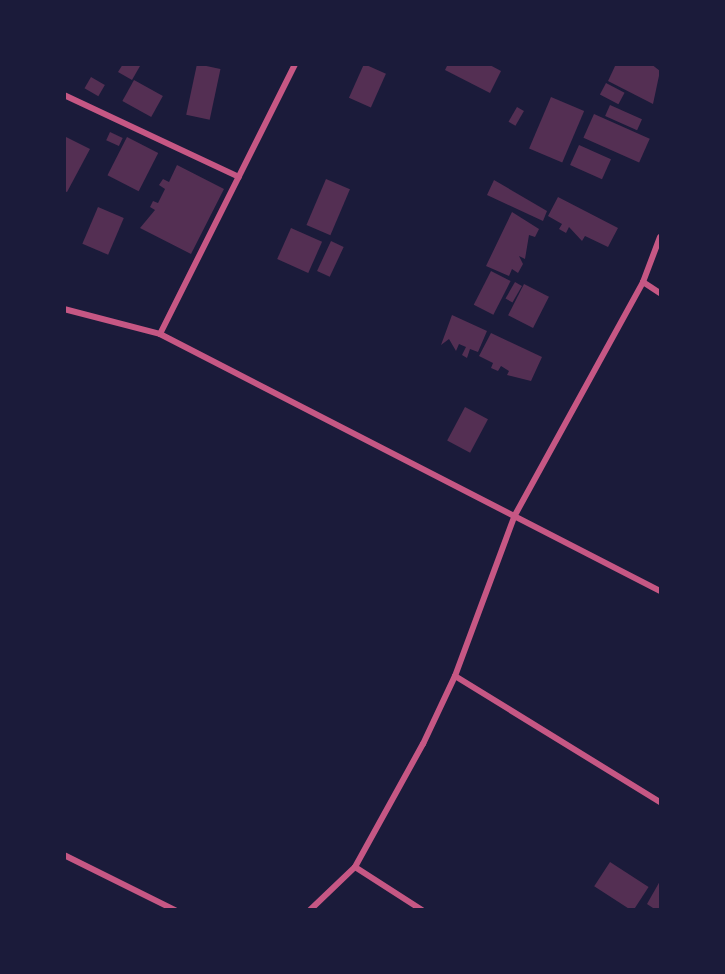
<!DOCTYPE html>
<style>
body{margin:0}
#map{position:relative;width:725px;height:974px;overflow:hidden;background:#1b1b3a;font-family:Jost,sans-serif}
div>[style]{position:absolute}
.building>*{inset:0;background:#542f53;transform-origin:0 0}
.minor>*{height:6px;margin:-3px;padding:0 3px;transform-origin:3px;border-radius:3px;background:#c65784}
span{translate:-50% -50%;white-space:nowrap;text-align:center;line-height:1.15;-webkit-text-stroke:4.5px #1b1b3a;paint-order:stroke}
.frame{position:absolute;inset:0;border:66px solid #1b1b3a;pointer-events:none}
</style>
<div id="map">
<div class="building">
<div style="clip-path:polygon(123px 64px,140px 66px,132px 80px,118px 72px)"></div>
<div style="left:197px;top:64px;width:24px;height:52px;rotate:12deg"></div>
<div style="left:364px;top:64px;width:24px;height:37px;rotate:24deg"></div>
<div style="clip-path:polygon(448px 64px,488px 64px,501px 71px,490px 93px,445px 70px)"></div>
<div style="clip-path:polygon(616px 64px,651px 64px,660px 71px,653px 104px,608px 81px)"></div>
<div style="left:91px;top:77px;width:16px;height:13px;rotate:30deg"></div>
<div style="left:134px;top:80px;width:33px;height:24px;rotate:29deg"></div>
<div style="left:606px;top:83px;width:21px;height:13px;rotate:28deg"></div>
<div style="left:551px;top:97px;width:36px;height:56px;rotate:23deg"></div>
<div style="left:610px;top:105px;width:35px;height:12px;rotate:24deg"></div>
<div style="left:517px;top:107px;width:8px;height:17px;rotate:30deg"></div>
<div style="left:594px;top:114px;width:61px;height:26px;rotate:24deg"></div>
<div style="left:110px;top:132px;width:14px;height:9px;rotate:25deg"></div>
<div style="clip-path:polygon(64px 136px,90px 149px,67px 192px,64px 191px)"></div>
<div style="left:127px;top:137px;width:35px;height:43px;rotate:27deg"></div>
<div style="left:579px;top:145px;width:35px;height:22px;rotate:24deg"></div>
<div style="clip-path:polygon(177px 165px,224px 189px,191px 254px,140px 228px,155px 210px,150px 207px,153px 201px,158px 203px,165px 189px,159px 185px,163px 179px,169px 182px)"></div>
<div style="left:326px;top:179px;width:26px;height:50px;rotate:23deg"></div>
<div style="clip-path:polygon(494px 180px,547px 211px,543px 221px,487px 195px)"></div>
<div style="clip-path:polygon(558px 197px,618px 228px,608px 247px,585px 236px,582px 241px,569px 227px,566px 233px,559px 229px,562px 224px,548px 216px)"></div>
<div style="left:98px;top:207px;width:28px;height:40px;rotate:23deg"></div>
<div style="clip-path:polygon(512px 212px,539px 229px,535px 237px,529px 235px,525px 259px,519px 256px,523px 264px,518px 273px,512px 269px,509px 276px,486px 266px)"></div>
<div style="left:291px;top:228px;width:34px;height:34px;rotate:24deg"></div>
<div style="left:331px;top:241px;width:14px;height:33px;rotate:25deg"></div>
<div style="left:491px;top:271px;width:22px;height:38px;rotate:27deg"></div>
<div style="left:515px;top:282px;width:8px;height:19px;rotate:30deg"></div>
<div style="left:524px;top:284px;width:28px;height:35px;rotate:27deg"></div>
<div style="clip-path:polygon(452px 315px,487px 331px,478px 352px,470px 349px,467px 358px,462px 355px,466px 347px,459px 344px,456px 351px,449px 339px,441px 345px)"></div>
<div style="clip-path:polygon(491px 333px,542px 357px,531px 381px,507px 375px,509px 371px,501px 366px,498px 371px,491px 368px,493px 363px,479px 356px)"></div>
<div style="left:465px;top:407px;width:26px;height:38px;rotate:28deg"></div>
<div style="left:610px;top:862px;width:46px;height:29px;rotate:33deg"></div>
<div style="clip-path:polygon(660px 881px,660px 910px,656px 910px,647px 904px)"></div>
</div>
<div class="minor">
<div style="left:64px;top:95px;width:193px;rotate:25.1deg"></div>
<div style="left:643px;top:282px;width:20px;rotate:33deg"></div>
<div style="left:64px;top:309px;width:99px;rotate:14.6deg"></div>
<div style="left:160px;top:334px;width:562px;rotate:27.2deg"></div>
<div style="left:160px;top:334px;width:302px;rotate:-63.4deg"></div>
<div style="left:455px;top:676px;width:241px;rotate:31.6deg"></div>
<div style="left:64px;top:855px;width:124px;rotate:26.4deg"></div>
<div style="left:355px;top:867px;width:80px;rotate:32.7deg"></div>
<div style="left:310px;top:910px;width:62px;rotate:-43.7deg"></div>
<div style="left:355px;top:867px;width:141px;rotate:-61.1deg"></div>
<div style="left:423px;top:744px;width:75px;rotate:-64.8deg"></div>
<div style="left:455px;top:676px;width:172px;rotate:-69.6deg"></div>
<div style="left:515px;top:515px;width:266px;rotate:-61.2deg"></div>
<div style="left:643px;top:282px;width:48px;rotate:-69.3deg"></div>
</div>
<div class="frame"></div>
</div>
